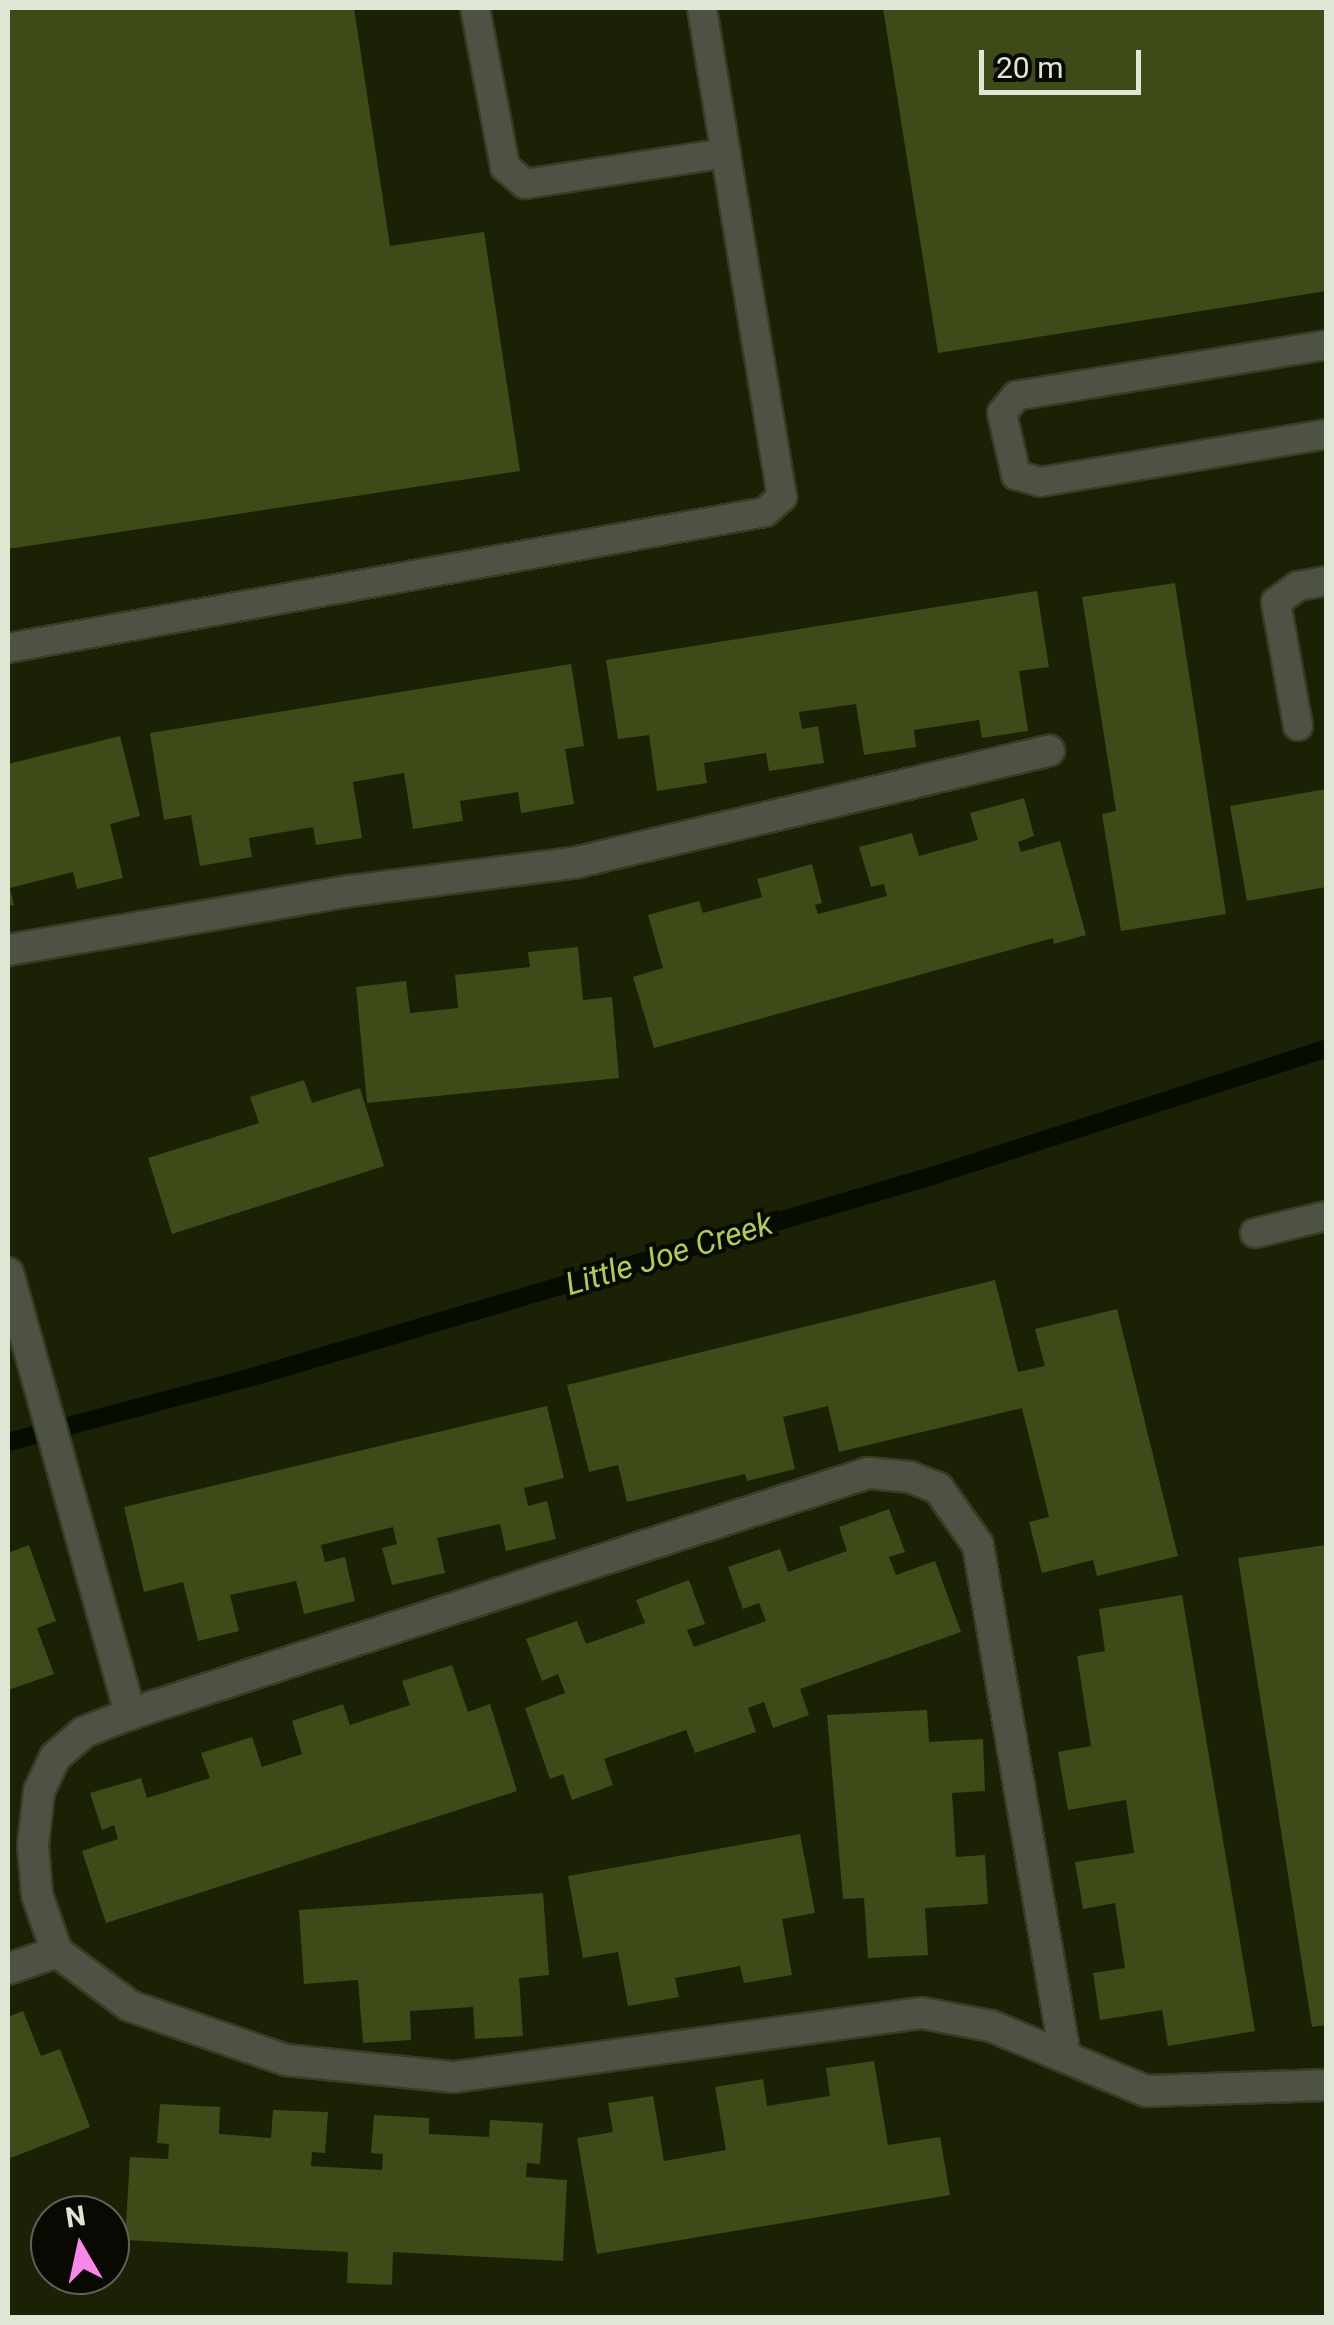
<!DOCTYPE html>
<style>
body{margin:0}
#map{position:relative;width:1334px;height:2325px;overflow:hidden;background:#1a2105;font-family:Roboto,sans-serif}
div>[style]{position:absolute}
.stream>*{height:18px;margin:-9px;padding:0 9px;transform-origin:9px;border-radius:9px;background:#060c00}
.building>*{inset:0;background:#3e4b18}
.roads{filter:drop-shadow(2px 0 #363d22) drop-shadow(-2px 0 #363d22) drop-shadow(0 2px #363d22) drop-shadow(0 -2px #363d22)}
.service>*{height:28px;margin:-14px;padding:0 14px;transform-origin:14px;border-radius:14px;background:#4d5244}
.minor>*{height:30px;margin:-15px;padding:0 15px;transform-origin:15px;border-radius:15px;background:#4d5244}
span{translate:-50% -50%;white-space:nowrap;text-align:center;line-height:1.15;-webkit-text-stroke:8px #070902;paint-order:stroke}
.water-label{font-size:32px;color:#adce51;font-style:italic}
.frame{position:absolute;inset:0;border:10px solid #e0e6d4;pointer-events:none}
.north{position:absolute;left:30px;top:2195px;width:100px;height:100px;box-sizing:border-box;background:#070902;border:2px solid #5e6156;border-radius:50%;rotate:351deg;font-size:28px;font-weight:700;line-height:40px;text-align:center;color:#e0e6d4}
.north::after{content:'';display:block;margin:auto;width:35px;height:45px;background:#f987e9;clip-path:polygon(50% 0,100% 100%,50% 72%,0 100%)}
.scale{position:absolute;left:979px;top:50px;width:162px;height:45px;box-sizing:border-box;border:5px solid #e0e6d4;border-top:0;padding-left:12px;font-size:30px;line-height:35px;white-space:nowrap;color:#e0e6d4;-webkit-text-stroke:8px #070902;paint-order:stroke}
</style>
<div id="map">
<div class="stream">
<div style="left:8px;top:1442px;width:260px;rotate:-14.9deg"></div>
<div style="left:259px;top:1375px;width:705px;rotate:-16.48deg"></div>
<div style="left:935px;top:1175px;width:411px;rotate:-17.9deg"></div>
</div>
<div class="building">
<div style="clip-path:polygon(8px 8px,354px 8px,390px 246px,484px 232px,520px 471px,8px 549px)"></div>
<div style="clip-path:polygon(883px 8px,1326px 8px,1326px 291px,938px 353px)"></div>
<div style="clip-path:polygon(1175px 583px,1226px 914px,1121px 931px,1102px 814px,1116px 811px,1082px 597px)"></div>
<div style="clip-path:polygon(1037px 591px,1049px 667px,1019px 671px,1028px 731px,982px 738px,979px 720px,914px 730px,916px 747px,864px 755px,856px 704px,799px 712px,802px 729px,818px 726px,824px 763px,769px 771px,766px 753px,704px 763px,707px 783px,657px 791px,649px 735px,618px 739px,606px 660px)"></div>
<div style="clip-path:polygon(571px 664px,584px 746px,565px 749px,574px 804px,521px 813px,518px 792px,460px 801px,463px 821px,413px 829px,404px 773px,353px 782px,362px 838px,316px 845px,313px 827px,249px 838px,252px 857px,200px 866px,191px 815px,164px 820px,150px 733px)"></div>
<div style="clip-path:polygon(120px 736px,140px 816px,110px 824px,123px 878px,77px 889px,73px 872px,10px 888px,14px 905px,8px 906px,8px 764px)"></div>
<div style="clip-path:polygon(1326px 789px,1326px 887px,1247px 901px,1230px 806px)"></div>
<div style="clip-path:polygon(1024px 798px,1034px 836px,1018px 842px,1021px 852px,1060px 841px,1086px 935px,1054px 944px,1053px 938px,654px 1048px,633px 977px,663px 968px,648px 915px,699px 901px,703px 913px,762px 897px,757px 879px,812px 864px,822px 903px,815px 905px,818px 914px,887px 896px,884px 884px,871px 887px,859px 847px,912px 833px,919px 856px,978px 840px,970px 813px)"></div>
<div style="clip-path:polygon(578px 947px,583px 1000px,612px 997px,619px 1078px,367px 1103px,356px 987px,406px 981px,410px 1013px,458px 1008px,455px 975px,530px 967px,528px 952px)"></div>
<div style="clip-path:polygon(304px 1080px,312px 1103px,360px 1088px,384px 1166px,172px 1234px,148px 1158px,259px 1123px,250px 1097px)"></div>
<div style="clip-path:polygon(995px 1280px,1018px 1372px,1045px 1366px,1035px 1329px,1117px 1309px,1178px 1556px,1097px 1576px,1093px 1560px,1042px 1573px,1029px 1522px,1049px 1517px,1022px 1408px,839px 1452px,828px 1406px,783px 1417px,795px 1469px,747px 1481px,745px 1474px,627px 1502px,618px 1465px,589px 1472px,567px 1385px)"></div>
<div style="clip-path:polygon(547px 1406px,564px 1478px,524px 1488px,528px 1506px,547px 1501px,556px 1539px,506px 1551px,500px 1524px,437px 1538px,445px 1573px,392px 1585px,382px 1548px,397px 1544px,393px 1527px,321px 1545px,325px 1562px,345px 1557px,355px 1601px,304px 1614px,296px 1581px,230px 1595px,239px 1631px,198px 1641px,183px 1582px,144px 1592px,124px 1507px)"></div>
<div style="clip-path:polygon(889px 1509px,905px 1552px,889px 1557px,896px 1575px,935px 1561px,961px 1632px,800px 1689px,809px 1715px,773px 1728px,764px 1702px,748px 1708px,756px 1732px,695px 1753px,686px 1730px,604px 1759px,613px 1785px,572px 1800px,563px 1774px,550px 1779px,525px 1708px,565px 1693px,558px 1674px,542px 1681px,526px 1639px,577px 1621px,586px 1644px,645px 1623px,636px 1600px,689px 1580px,705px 1624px,687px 1630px,694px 1647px,766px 1621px,759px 1603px,743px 1609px,728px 1567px,780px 1549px,788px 1572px,847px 1551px,839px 1527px)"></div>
<div style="clip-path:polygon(29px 1545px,56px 1621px,37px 1628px,54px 1674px,8px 1690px,8px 1553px)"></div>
<div style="clip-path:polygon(1326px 1545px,1326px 2025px,1312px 2027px,1238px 1558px)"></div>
<div style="clip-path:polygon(1182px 1595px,1255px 2031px,1168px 2046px,1162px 2010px,1100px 2020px,1093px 1973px,1125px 1968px,1115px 1903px,1083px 1909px,1075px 1862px,1134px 1853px,1126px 1800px,1068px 1810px,1058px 1752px,1091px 1746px,1077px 1656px,1105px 1651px,1099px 1609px)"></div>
<div style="clip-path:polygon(452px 1665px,468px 1712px,490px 1704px,517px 1791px,106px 1923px,82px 1851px,118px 1839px,114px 1825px,102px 1830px,90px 1793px,141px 1778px,147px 1798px,210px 1778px,201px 1753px,252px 1737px,262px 1767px,302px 1754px,292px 1721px,343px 1704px,350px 1725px,410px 1705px,402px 1681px)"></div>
<div style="clip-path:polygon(927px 1710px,929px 1742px,983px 1739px,985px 1791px,952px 1793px,956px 1857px,985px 1855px,988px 1904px,925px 1908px,928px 1955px,868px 1958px,864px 1898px,843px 1899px,827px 1715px)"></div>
<div style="clip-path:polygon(800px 1834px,815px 1913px,782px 1919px,792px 1975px,744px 1983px,740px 1966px,675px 1978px,679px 1997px,628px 2006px,618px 1952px,583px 1958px,568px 1876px)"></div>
<div style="clip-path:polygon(543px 1893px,549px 1975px,519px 1978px,523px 2036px,475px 2039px,473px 2007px,410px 2011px,411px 2040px,363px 2043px,358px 1980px,304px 1984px,299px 1910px)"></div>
<div style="clip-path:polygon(23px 2011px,41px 2056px,60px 2049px,90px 2127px,8px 2159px,8px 2017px)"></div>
<div style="clip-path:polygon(874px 2061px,888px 2145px,940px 2137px,950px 2195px,597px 2254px,577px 2138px,613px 2132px,608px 2103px,653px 2096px,664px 2161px,726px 2150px,715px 2087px,763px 2079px,767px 2106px,830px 2096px,826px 2068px)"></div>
<div style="clip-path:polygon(160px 2104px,220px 2107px,219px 2134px,271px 2138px,273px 2110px,328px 2112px,325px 2153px,312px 2152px,311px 2166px,382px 2170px,383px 2154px,371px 2153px,374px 2115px,429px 2118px,429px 2134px,489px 2137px,490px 2120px,543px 2123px,540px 2164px,527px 2163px,526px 2177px,567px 2180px,563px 2261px,393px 2252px,392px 2285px,347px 2283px,348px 2252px,125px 2240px,130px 2157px,168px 2159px,169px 2144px,157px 2143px)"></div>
</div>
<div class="roads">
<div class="service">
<div style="left:475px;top:8px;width:162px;rotate:79.3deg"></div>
<div style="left:505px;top:167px;width:26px;rotate:40deg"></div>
<div style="left:525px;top:184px;width:203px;rotate:-8.8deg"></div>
<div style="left:1326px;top:345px;width:314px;rotate:170.7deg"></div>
<div style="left:1016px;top:396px;width:22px;rotate:129deg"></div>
<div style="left:1002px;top:413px;width:64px;rotate:77.3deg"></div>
<div style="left:1016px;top:475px;width:25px;rotate:16deg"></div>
<div style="left:1040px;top:482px;width:290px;rotate:-9.5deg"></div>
<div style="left:8px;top:648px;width:769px;rotate:-10.18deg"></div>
<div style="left:765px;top:512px;width:23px;rotate:-41deg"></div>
<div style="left:782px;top:497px;width:496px;rotate:-99.3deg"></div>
<div style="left:1298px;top:726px;width:126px;rotate:-100.1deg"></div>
<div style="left:1276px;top:602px;width:27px;rotate:-36deg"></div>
<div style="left:1298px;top:586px;width:28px;rotate:-10deg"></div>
<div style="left:1255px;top:1233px;width:73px;rotate:-13.5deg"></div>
</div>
<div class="minor">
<div style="left:8px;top:950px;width:347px;rotate:-9.8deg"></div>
<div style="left:350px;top:891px;width:230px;rotate:-7.2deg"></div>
<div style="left:578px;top:862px;width:484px;rotate:-13.3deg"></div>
<div style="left:8px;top:1273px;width:458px;rotate:74.5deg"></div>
<div style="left:8px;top:1969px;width:52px;rotate:-19.1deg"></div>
<div style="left:1065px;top:2055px;width:517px;rotate:-99.68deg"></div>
<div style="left:978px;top:1545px;width:70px;rotate:-125.1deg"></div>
<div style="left:938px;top:1488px;width:30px;rotate:-159deg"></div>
<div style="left:910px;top:1477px;width:42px;rotate:-174.6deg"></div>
<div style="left:868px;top:1473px;width:776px;rotate:161.92deg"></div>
<div style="left:130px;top:1714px;width:49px;rotate:158.6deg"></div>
<div style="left:84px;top:1732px;width:38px;rotate:139deg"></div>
<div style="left:55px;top:1757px;width:38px;rotate:115deg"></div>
<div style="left:39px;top:1792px;width:53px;rotate:96.5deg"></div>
<div style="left:33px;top:1845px;width:50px;rotate:85.4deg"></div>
<div style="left:37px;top:1895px;width:60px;rotate:70.7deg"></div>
<div style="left:57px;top:1952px;width:91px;rotate:36.5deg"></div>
<div style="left:130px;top:2006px;width:165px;rotate:19.1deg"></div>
<div style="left:286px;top:2060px;width:169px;rotate:5.8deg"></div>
<div style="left:454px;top:2077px;width:472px;rotate:-7.8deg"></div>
<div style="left:922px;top:2013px;width:70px;rotate:10.7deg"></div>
<div style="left:991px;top:2026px;width:168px;rotate:22.8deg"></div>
<div style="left:1146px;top:2091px;width:180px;rotate:-1.9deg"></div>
</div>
</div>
<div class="water-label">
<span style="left:669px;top:1254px;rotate:-17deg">Little Joe Creek</span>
</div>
<div class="frame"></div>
<div class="north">N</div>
<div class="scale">20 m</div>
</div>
